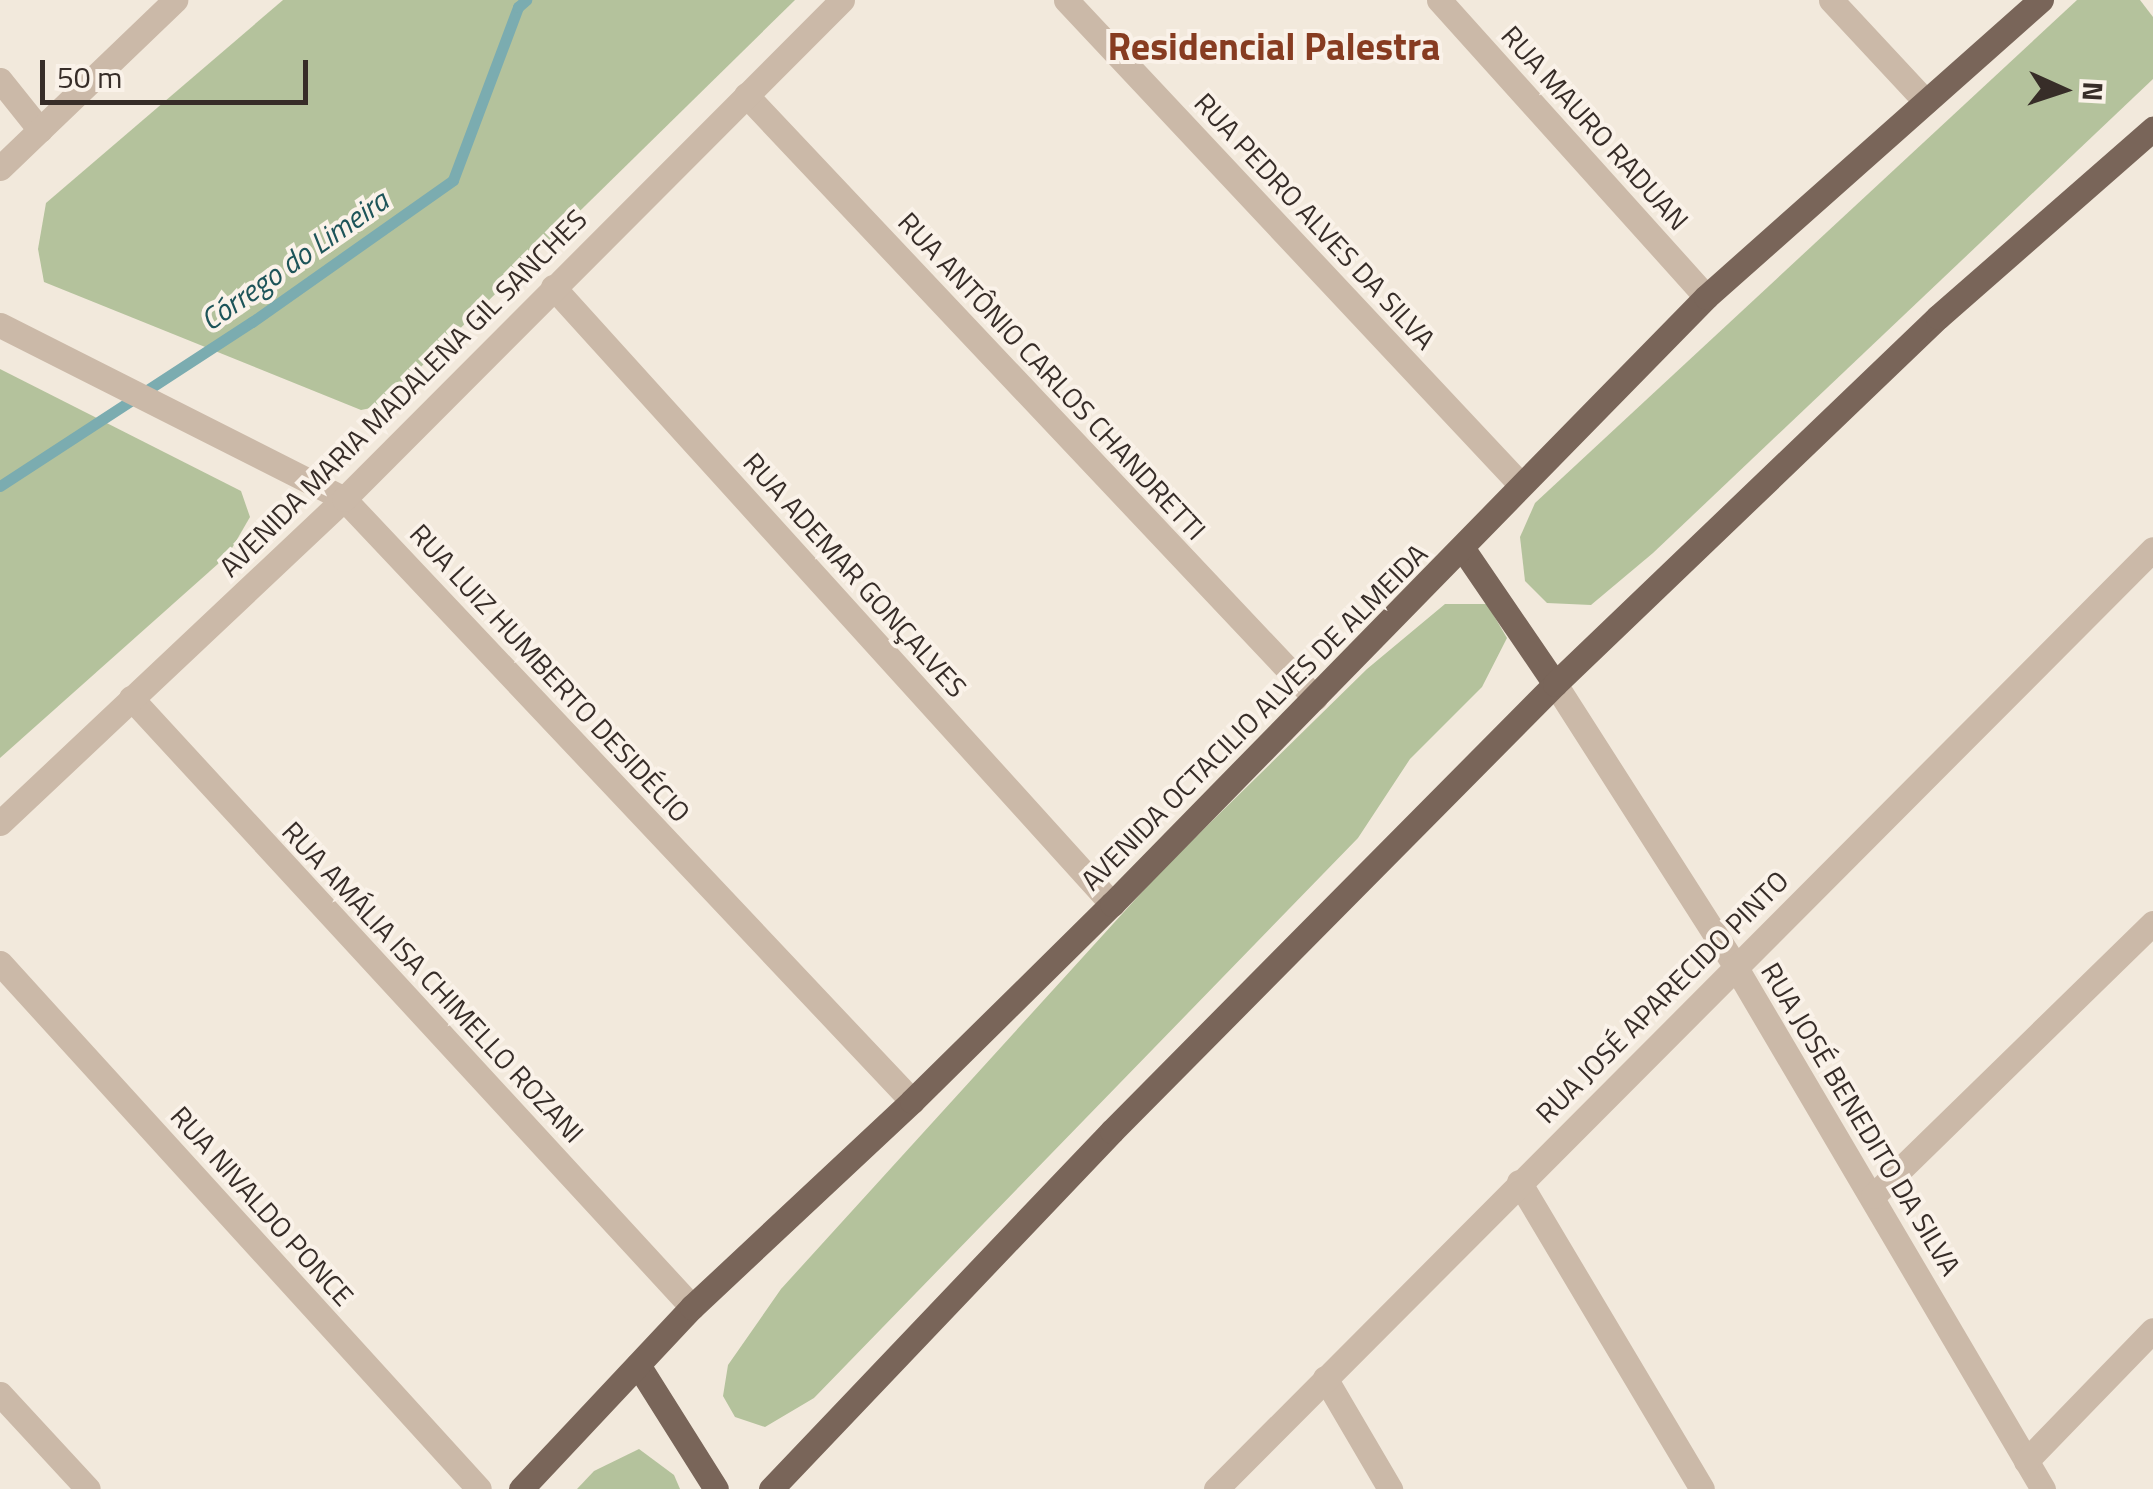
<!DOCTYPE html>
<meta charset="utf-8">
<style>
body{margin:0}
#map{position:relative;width:2153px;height:1489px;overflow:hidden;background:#f2e9dc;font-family:"Titillium Web",sans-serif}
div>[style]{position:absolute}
.green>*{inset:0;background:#b4c29c}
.stream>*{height:11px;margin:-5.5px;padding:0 5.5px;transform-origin:5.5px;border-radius:5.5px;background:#7bacb0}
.street>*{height:25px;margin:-12.5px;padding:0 12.5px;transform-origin:12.5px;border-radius:12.5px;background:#cbb9a8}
.primary>*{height:25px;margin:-12.5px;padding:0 12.5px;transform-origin:12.5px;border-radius:12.5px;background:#796559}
span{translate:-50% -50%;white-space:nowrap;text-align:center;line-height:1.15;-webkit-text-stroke:8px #faf2e9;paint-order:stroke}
.street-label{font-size:28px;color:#372d28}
.water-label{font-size:30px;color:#1d5459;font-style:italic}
.district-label{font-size:38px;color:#873c21;font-weight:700}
.north{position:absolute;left:2013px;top:40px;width:100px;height:100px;-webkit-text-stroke:8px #faf2e9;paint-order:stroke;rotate:93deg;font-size:28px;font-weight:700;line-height:40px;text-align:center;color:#372d28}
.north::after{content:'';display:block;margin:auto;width:35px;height:45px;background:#372d28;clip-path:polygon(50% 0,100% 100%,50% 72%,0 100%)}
.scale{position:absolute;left:40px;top:60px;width:268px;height:45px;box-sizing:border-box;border:5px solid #372d28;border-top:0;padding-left:12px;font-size:30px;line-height:35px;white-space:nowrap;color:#372d28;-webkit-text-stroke:8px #faf2e9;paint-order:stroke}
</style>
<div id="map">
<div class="green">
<div style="clip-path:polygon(283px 0,795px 0,381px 406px,361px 410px,44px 282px,38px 249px,46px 203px)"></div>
<div style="clip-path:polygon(2077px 0,2140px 0,2153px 17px,2153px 79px,1653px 553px,1591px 605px,1547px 603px,1525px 581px,1520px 537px,1535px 503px)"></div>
<div style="clip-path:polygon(0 369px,241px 491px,250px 517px,228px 555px,0 758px)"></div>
<div style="clip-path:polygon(1445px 604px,1487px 604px,1507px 638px,1482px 687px,1410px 759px,1358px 838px,814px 1398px,765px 1427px,735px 1417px,723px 1396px,728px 1365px,781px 1289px,1163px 869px,1367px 669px)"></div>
<div style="clip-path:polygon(639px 1449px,674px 1475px,680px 1489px,577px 1489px,594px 1471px)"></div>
</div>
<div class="stream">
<div style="left:0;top:486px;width:301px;rotate:-33.1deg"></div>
<div style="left:252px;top:322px;width:246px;rotate:-35.2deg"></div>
<div style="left:453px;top:180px;width:185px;rotate:-69.4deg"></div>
<div style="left:518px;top:7px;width:11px;rotate:-41deg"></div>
</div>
<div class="street">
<div style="left:1066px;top:0;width:664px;rotate:46.83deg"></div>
<div style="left:1439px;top:0;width:399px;rotate:48deg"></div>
<div style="left:1831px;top:0;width:139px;rotate:47deg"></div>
<div style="left:0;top:80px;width:64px;rotate:51.3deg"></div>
<div style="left:746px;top:95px;width:829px;rotate:46.66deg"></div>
<div style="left:0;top:168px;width:243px;rotate:-43.8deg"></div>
<div style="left:553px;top:287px;width:833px;rotate:47.82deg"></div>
<div style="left:0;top:325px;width:386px;rotate:26.8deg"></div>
<div style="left:344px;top:499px;width:828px;rotate:46.66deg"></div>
<div style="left:1555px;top:684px;width:335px;rotate:57.4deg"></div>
<div style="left:1735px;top:966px;width:607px;rotate:59.51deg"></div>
<div style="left:131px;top:698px;width:828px;rotate:47.35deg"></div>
<div style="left:0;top:823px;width:473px;rotate:-43.3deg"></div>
<div style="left:344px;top:499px;width:705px;rotate:-45.06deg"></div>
<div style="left:0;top:963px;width:711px;rotate:47.68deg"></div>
<div style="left:1519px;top:1182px;width:357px;rotate:59.2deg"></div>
<div style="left:1873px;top:1196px;width:391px;rotate:-44.3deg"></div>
<div style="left:1325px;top:1378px;width:129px;rotate:59.6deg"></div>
<div style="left:0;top:1394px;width:129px;rotate:47.2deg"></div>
<div style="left:2026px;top:1461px;width:182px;rotate:-45.9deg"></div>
<div style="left:1216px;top:1489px;width:1327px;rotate:-45.09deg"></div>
</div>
<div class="primary">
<div style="left:1463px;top:549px;width:163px;rotate:55.7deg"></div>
<div style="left:638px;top:1365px;width:146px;rotate:57.8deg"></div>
<div style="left:521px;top:1489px;width:250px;rotate:-46.8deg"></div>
<div style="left:692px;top:1307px;width:301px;rotate:-43.1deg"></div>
<div style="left:912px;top:1101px;width:281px;rotate:-44.6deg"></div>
<div style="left:1112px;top:904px;width:849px;rotate:-45.62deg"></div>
<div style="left:1706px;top:297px;width:448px;rotate:-41.6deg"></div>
<div style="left:771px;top:1489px;width:494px;rotate:-46.4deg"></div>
<div style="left:1112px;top:1131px;width:629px;rotate:-45.26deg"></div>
<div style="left:1555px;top:684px;width:530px;rotate:-43.78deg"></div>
<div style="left:1938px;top:317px;width:286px;rotate:-41.2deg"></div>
</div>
<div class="street-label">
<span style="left:1595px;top:128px;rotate:48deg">RUA MAURO RADUAN</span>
<span style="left:1315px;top:221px;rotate:47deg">RUA PEDRO ALVES DA SILVA</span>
<span style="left:1052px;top:376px;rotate:47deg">RUA ANTÔNIO CARLOS CHANDRETTI</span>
<span style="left:403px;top:393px;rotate:-45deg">AVENIDA MARIA MADALENA GIL SANCHES</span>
<span style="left:855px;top:575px;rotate:48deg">RUA ADEMAR GONÇALVES</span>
<span style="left:550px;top:673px;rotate:47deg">RUA LUIZ HUMBERTO DESIDÉCIO</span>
<span style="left:1254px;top:717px;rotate:-45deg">AVENIDA OCTACILIO ALVES DE ALMEIDA</span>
<span style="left:433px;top:982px;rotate:47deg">RUA AMÁLIA ISA CHIMELLO ROZANI</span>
<span style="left:1662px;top:997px;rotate:-45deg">RUA JOSÉ APARECIDO PINTO</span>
<span style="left:1861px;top:1119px;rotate:59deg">RUA JOSÉ BENEDITO DA SILVA</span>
<span style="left:262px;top:1206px;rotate:48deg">RUA NIVALDO PONCE</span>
</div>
<div class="water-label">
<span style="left:294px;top:260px;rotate:-35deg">Córrego do Limeira</span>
</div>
<div class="district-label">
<span style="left:1274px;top:47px">Residencial Palestra</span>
</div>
<div class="north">N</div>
<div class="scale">50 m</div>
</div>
